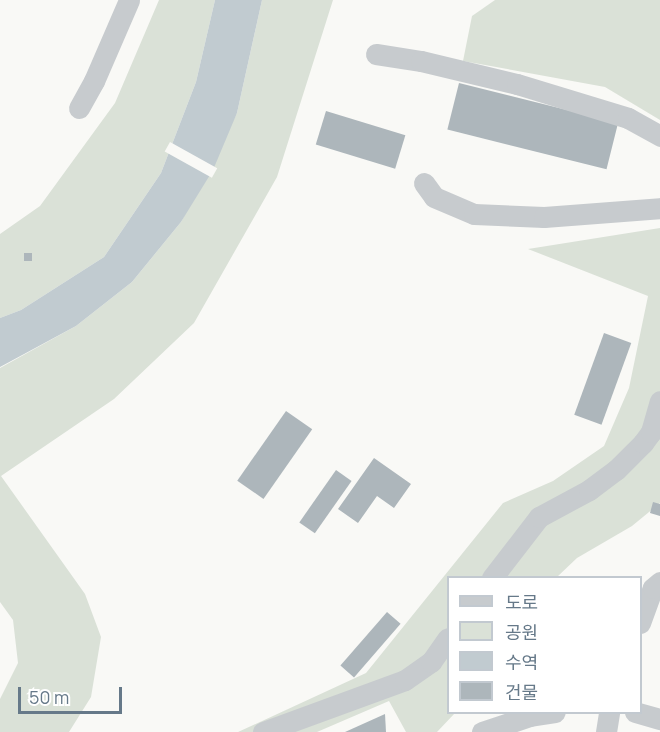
<!DOCTYPE html>
<meta charset="utf-8">
<style>
body{margin:0}
#map{position:relative;width:660px;height:732px;overflow:hidden;background:#f9f9f6;font-family:Manrope,"Noto Sans KR",sans-serif}
div>[style]{position:absolute}
.green>*{inset:0;background:#dae1d7}
.water>*{inset:0;background:#c1cbd0}
.pier>*{inset:0;background:#f9f9f6;transform-origin:0 0}
.building>*{inset:0;background:#adb6bb;transform-origin:0 0}
.minor>*{height:21px;margin:-10.5px;padding:0 10.5px;transform-origin:10.5px;border-radius:10.5px;background:#c7cbce}
span{translate:-50% -50%;white-space:nowrap;text-align:center;line-height:1.15;-webkit-text-stroke:6px #fff;paint-order:stroke}
.legend{position:absolute;left:447px;top:576px;width:195px;height:138px;box-sizing:border-box;background:#fff;border:2px solid #c2c9d0;margin:0;padding:8px 10px;list-style:none;font-size:18px;color:#667989}
.legend li{display:flex;align-items:center;gap:12px;height:30px}
.legend b{width:30px;border:2px solid #c2c9d0}
.scale{position:absolute;left:18px;top:687px;width:104px;height:27px;box-sizing:border-box;border:3px solid #667989;border-top:0;padding-left:8px;font-size:18px;line-height:21px;white-space:nowrap;color:#667989;-webkit-text-stroke:4px #fff;paint-order:stroke}
</style>
<div id="map">
<div class="green">
<div style="clip-path:polygon(159px 0,215px 0,196px 82px,161px 173px,104px 257px,21px 310px,0 318px,0 234px,40px 206px,115px 103px)"></div>
<div style="clip-path:polygon(262px 0,333px 0,277px 177px,194px 323px,114px 399px,1px 476px,85px 594px,101px 637px,91px 697px,69px 732px,0 732px,0 699px,18px 663px,13px 620px,0 602px,0 368px,76px 326px,132px 282px,181px 222px,237px 113px)"></div>
<div style="clip-path:polygon(495px 0,660px 0,660px 120px,605px 87px,463px 61px,472px 16px)"></div>
<div style="clip-path:polygon(660px 228px,660px 503px,632px 526px,577px 558px,557px 577px,448px 578px,448px 712px,455px 713px,437px 732px,406px 732px,389px 701px,317px 732px,238px 732px,366px 673px,503px 503px,553px 481px,604px 446px,629px 388px,648px 296px,528px 249px)"></div>
</div>
<div class="water">
<div style="clip-path:polygon(215px 0,262px 0,237px 113px,213px 170px,181px 222px,132px 282px,76px 326px,0 367px,0 318px,21px 310px,104px 257px,161px 173px,196px 82px)"></div>
</div>
<div class="pier">
<div style="left:170px;top:142px;width:54px;height:11px;rotate:29deg"></div>
</div>
<div class="building">
<div style="left:459px;top:83px;width:164px;height:48px;rotate:14deg"></div>
<div style="left:326px;top:111px;width:83px;height:35px;rotate:17deg"></div>
<div style="left:24px;top:253px;width:8px;height:8px"></div>
<div style="left:604px;top:333px;width:29px;height:87px;rotate:20deg"></div>
<div style="left:286px;top:411px;width:32px;height:85px;rotate:35deg"></div>
<div style="clip-path:polygon(374px 458px,411px 484px,394px 508px,377px 496px,358px 523px,338px 509px)"></div>
<div style="left:336px;top:470px;width:19px;height:64px;rotate:35deg"></div>
<div style="clip-path:polygon(653px 502px,660px 504px,660px 516px,650px 513px)"></div>
<div style="left:387px;top:612px;width:18px;height:71px;rotate:41deg"></div>
<div style="clip-path:polygon(385px 714px,386px 732px,345px 732px)"></div>
</div>
<div class="minor">
<div style="left:376px;top:54px;width:46px;rotate:8.8deg"></div>
<div style="left:421px;top:61px;width:99px;rotate:13.5deg"></div>
<div style="left:517px;top:84px;width:116px;rotate:17deg"></div>
<div style="left:628px;top:118px;width:37px;rotate:29deg"></div>
<div style="left:79px;top:108px;width:31px;rotate:-61deg"></div>
<div style="left:94px;top:81px;width:88px;rotate:-66.6deg"></div>
<div style="left:424px;top:183px;width:17px;rotate:54deg"></div>
<div style="left:434px;top:197px;width:43px;rotate:23deg"></div>
<div style="left:474px;top:214px;width:70px;rotate:2.5deg"></div>
<div style="left:544px;top:217px;width:116px;rotate:-4.4deg"></div>
<div style="left:492px;top:578px;width:77px;rotate:-52.4deg"></div>
<div style="left:539px;top:517px;width:57px;rotate:-28.4deg"></div>
<div style="left:589px;top:490px;width:34px;rotate:-37deg"></div>
<div style="left:616px;top:470px;width:38px;rotate:-45deg"></div>
<div style="left:643px;top:443px;width:14px;rotate:-54deg"></div>
<div style="left:651px;top:432px;width:32px;rotate:-74deg"></div>
<div style="left:640px;top:623px;width:37px;rotate:-70deg"></div>
<div style="left:653px;top:588px;width:9px;rotate:-41deg"></div>
<div style="left:635px;top:712px;width:26px;rotate:16deg"></div>
<div style="left:263px;top:732px;width:151px;rotate:-20.1deg"></div>
<div style="left:405px;top:680px;width:32px;rotate:-35deg"></div>
<div style="left:431px;top:662px;width:29px;rotate:-55deg"></div>
<div style="left:482px;top:732px;width:51px;rotate:-18.4deg"></div>
<div style="left:530px;top:716px;width:25px;rotate:-9deg"></div>
<div style="left:606px;top:732px;width:20px;rotate:-81deg"></div>
</div>
<ul class="legend">
<li><b style="height:8px;background:#c7cbce"></b>도로</li>
<li><b style="height:16px;background:#dae1d7"></b>공원</li>
<li><b style="height:16px;background:#c1cbd0"></b>수역</li>
<li><b style="height:16px;background:#adb6bb"></b>건물</li>
</ul>
<div class="scale">50 m</div>
</div>
